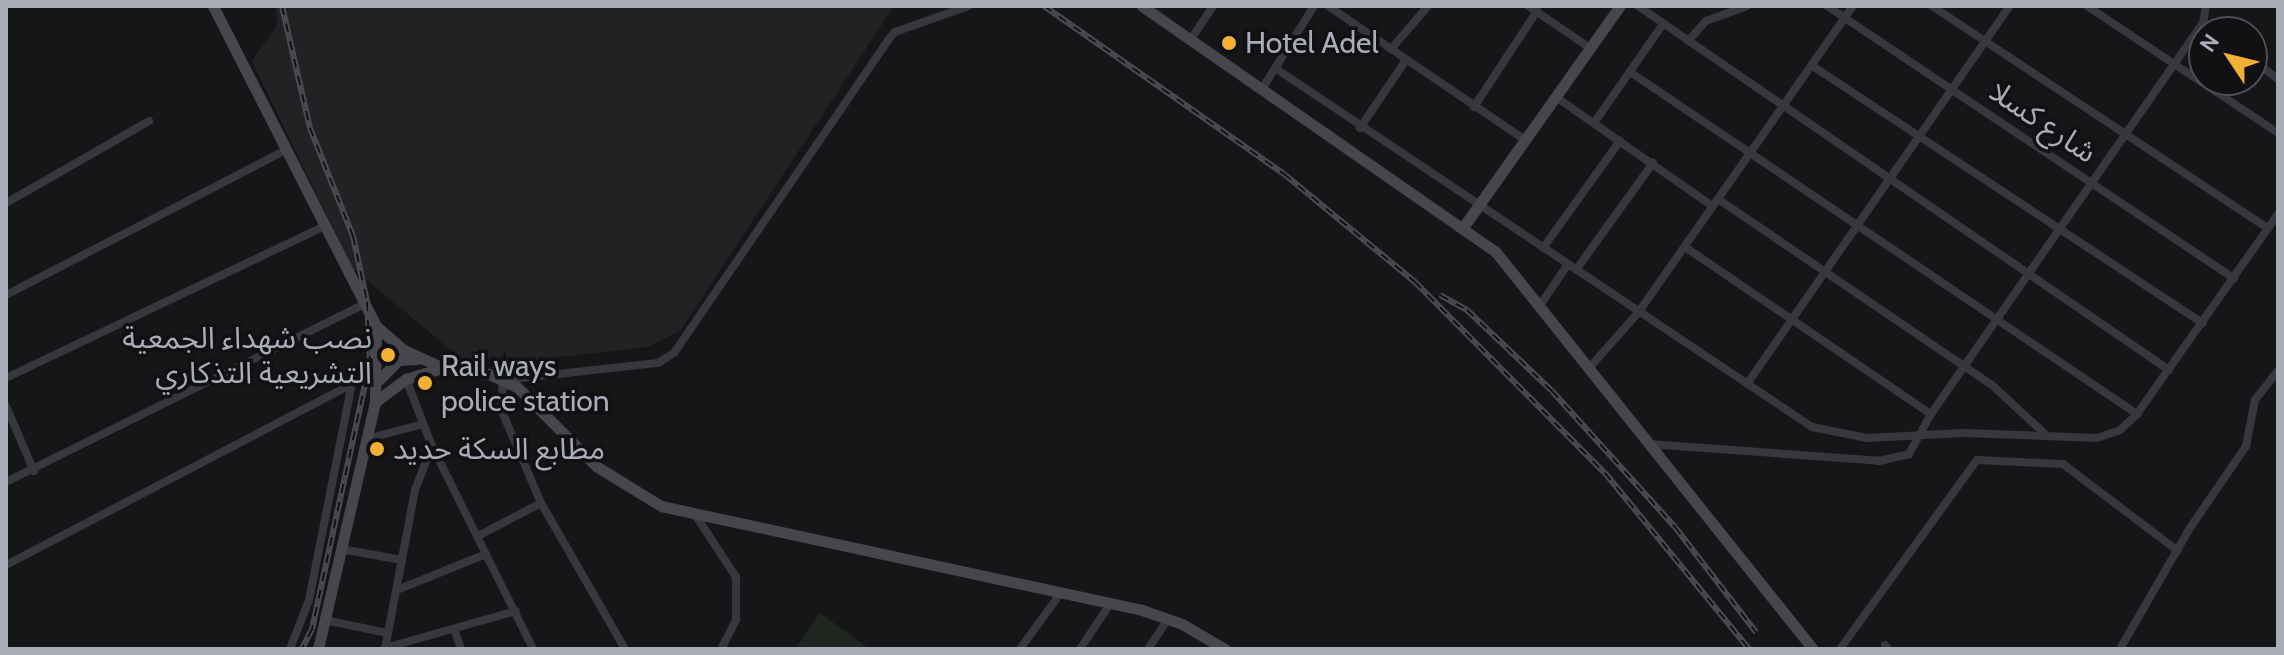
<!DOCTYPE html>
<meta charset="utf-8">
<style>
body{margin:0}
#map{position:relative;width:2284px;height:655px;overflow:hidden;background:#161618;font-family:Cabin,"Noto Sans Arabic",sans-serif}
div>[style]{position:absolute}
.built>*{inset:0;background:#222225}
.green>*{inset:0;background:#1e261f}
.street>*{height:8px;margin:-4px;padding:0 4px;transform-origin:4px;border-radius:4px;background:#37383d}
.secondary>*{height:11px;margin:-5.5px;padding:0 5.5px;transform-origin:5.5px;border-radius:5.5px;background:#45474d}
.rail>*{height:6px;margin-top:-3px;transform-origin:0;background:repeating-linear-gradient(90deg,#111113 0 9px,#4a4c52 0 18px);box-sizing:border-box;border-block:2px solid #4a4c52}
.dots>*{width:22px;height:22px;translate:-50% -50%;box-sizing:border-box;border:4px solid #111113;border-radius:50%}
span{translate:-50% -50%;white-space:nowrap;text-align:center;line-height:1.15;-webkit-text-stroke:7px #111113;paint-order:stroke}
.poi-label{font-size:30px;color:#a8adb8}
.left{translate:0 -50%;text-align:left}
.right{translate:-100% -50%;text-align:right}
.street-label{font-size:30px;color:#a8adb8}
.frame{position:absolute;inset:0;border:8px solid #a8adb8;pointer-events:none}
.north{position:absolute;left:2188px;top:16px;width:80px;height:80px;box-sizing:border-box;background:#111113;border:2px solid #4d4f55;border-radius:50%;rotate:305deg;font-size:22px;font-weight:700;line-height:32px;text-align:center;color:#a8adb8}
.north::after{content:'';display:block;margin:auto;width:28px;height:36px;background:#f2b134;clip-path:polygon(50% 0,100% 100%,50% 72%,0 100%)}
</style>
<div id="map">
<div class="built">
<div style="clip-path:polygon(276px 6px,894px 6px,680px 331px,648px 347px,534px 360px,462px 359px,352px 268px,252px 61px,277px 25px)"></div>
</div>
<div class="green">
<div style="clip-path:polygon(820px 613px,870px 649px,795px 649px)"></div>
</div>
<div class="street">
<div style="left:1328px;top:6px;width:240px;rotate:34.2deg"></div>
<div style="left:1528px;top:6px;width:75px;rotate:34.1deg"></div>
<div style="left:1638px;top:6px;width:644px;rotate:34.43deg"></div>
<div style="left:1827px;top:6px;width:490px;rotate:33.8deg"></div>
<div style="left:1932px;top:6px;width:403px;rotate:33.5deg"></div>
<div style="left:2087px;top:6px;width:229px;rotate:33.6deg"></div>
<div style="left:2203px;top:23px;width:15px;rotate:37deg"></div>
<div style="left:1191px;top:39px;width:40px;rotate:-56deg"></div>
<div style="left:1688px;top:41px;width:27px;rotate:-48deg"></div>
<div style="left:1706px;top:21px;width:44px;rotate:-20.1deg"></div>
<div style="left:1391px;top:49px;width:57px;rotate:-49.3deg"></div>
<div style="left:2252px;top:59px;width:33px;rotate:38deg"></div>
<div style="left:1811px;top:65px;width:469px;rotate:33.4deg"></div>
<div style="left:1275px;top:68px;width:646px;rotate:33.76deg"></div>
<div style="left:1812px;top:427px;width:56px;rotate:11.3deg"></div>
<div style="left:1867px;top:438px;width:96px;rotate:-3deg"></div>
<div style="left:1963px;top:433px;width:134px;rotate:2.1deg"></div>
<div style="left:2097px;top:438px;width:24px;rotate:-19deg"></div>
<div style="left:2120px;top:430px;width:23px;rotate:-43deg"></div>
<div style="left:2137px;top:414px;width:245px;rotate:-54.8deg"></div>
<div style="left:1630px;top:72px;width:612px;rotate:34deg"></div>
<div style="left:1262px;top:89px;width:98px;rotate:-57.9deg"></div>
<div style="left:1556px;top:97px;width:190px;rotate:34.9deg"></div>
<div style="left:1474px;top:107px;width:115px;rotate:-56.7deg"></div>
<div style="left:1594px;top:123px;width:121px;rotate:-55.1deg"></div>
<div style="left:1360px;top:128px;width:82px;rotate:-55.9deg"></div>
<div style="left:1718px;top:199px;width:331px;rotate:34.2deg"></div>
<div style="left:1992px;top:385px;width:74px;rotate:42.8deg"></div>
<div style="left:6px;top:203px;width:165px;rotate:-29.8deg"></div>
<div style="left:1685px;top:247px;width:297px;rotate:34.2deg"></div>
<div style="left:1543px;top:248px;width:132px;rotate:-54.3deg"></div>
<div style="left:1576px;top:270px;width:132px;rotate:-54.3deg"></div>
<div style="left:6px;top:295px;width:315px;rotate:-27.4deg"></div>
<div style="left:1541px;top:304px;width:48px;rotate:-56deg"></div>
<div style="left:1590px;top:367px;width:72px;rotate:-48.4deg"></div>
<div style="left:1638px;top:313px;width:375px;rotate:-55deg"></div>
<div style="left:6px;top:378px;width:353px;rotate:-25.5deg"></div>
<div style="left:406px;top:379px;width:72px;rotate:68.8deg"></div>
<div style="left:432px;top:446px;width:227px;rotate:63.5deg"></div>
<div style="left:1747px;top:384px;width:460px;rotate:-55.2deg"></div>
<div style="left:6px;top:406px;width:71px;rotate:66.7deg"></div>
<div style="left:366px;top:439px;width:59px;rotate:-14.7deg"></div>
<div style="left:1650px;top:444px;width:230px;rotate:4.2deg"></div>
<div style="left:1879px;top:461px;width:31px;rotate:-13deg"></div>
<div style="left:1909px;top:454px;width:46px;rotate:-61.2deg"></div>
<div style="left:1931px;top:414px;width:476px;rotate:-55.2deg"></div>
<div style="left:2203px;top:23px;width:17px;rotate:-80deg"></div>
<div style="left:6px;top:482px;width:401px;rotate:-26.4deg"></div>
<div style="left:694px;top:513px;width:77px;rotate:56.7deg"></div>
<div style="left:736px;top:577px;width:43px;rotate:90deg"></div>
<div style="left:736px;top:620px;width:33px;rotate:117deg"></div>
<div style="left:478px;top:536px;width:71px;rotate:-27.6deg"></div>
<div style="left:341px;top:549px;width:62px;rotate:10.2deg"></div>
<div style="left:6px;top:565px;width:419px;rotate:-27.6deg"></div>
<div style="left:397px;top:590px;width:96px;rotate:-22deg"></div>
<div style="left:325px;top:620px;width:63px;rotate:11.8deg"></div>
<div style="left:455px;top:631px;width:19px;rotate:72deg"></div>
<div style="left:1885px;top:645px;width:5px;rotate:53deg"></div>
<div style="left:385px;top:648px;width:136px;rotate:-15.8deg"></div>
<div style="left:290px;top:649px;width:53px;rotate:-68.8deg"></div>
<div style="left:309px;top:600px;width:217px;rotate:-78.8deg"></div>
<div style="left:385px;top:649px;width:162px;rotate:-79.3deg"></div>
<div style="left:415px;top:490px;width:47px;rotate:-68.9deg"></div>
<div style="left:625px;top:649px;width:168px;rotate:-119.9deg"></div>
<div style="left:541px;top:503px;width:102px;rotate:-113.1deg"></div>
<div style="left:501px;top:409px;width:29px;rotate:-86deg"></div>
<div style="left:503px;top:380px;width:156px;rotate:-6.3deg"></div>
<div style="left:658px;top:363px;width:19px;rotate:-32deg"></div>
<div style="left:674px;top:353px;width:379px;rotate:-55.6deg"></div>
<div style="left:888px;top:40px;width:11px;rotate:-49deg"></div>
<div style="left:895px;top:32px;width:78px;rotate:-19.4deg"></div>
<div style="left:1020px;top:649px;width:68px;rotate:-54deg"></div>
<div style="left:1080px;top:649px;width:54px;rotate:-56.3deg"></div>
<div style="left:1148px;top:649px;width:37px;rotate:-56deg"></div>
<div style="left:1840px;top:649px;width:233px;rotate:-54.1deg"></div>
<div style="left:1977px;top:460px;width:86px;rotate:2.7deg"></div>
<div style="left:2063px;top:464px;width:144px;rotate:37.1deg"></div>
<div style="left:2120px;top:649px;width:136px;rotate:-60deg"></div>
<div style="left:2188px;top:531px;width:103px;rotate:-55.7deg"></div>
<div style="left:2246px;top:446px;width:47px;rotate:-78.9deg"></div>
<div style="left:2255px;top:400px;width:37px;rotate:-52deg"></div>
</div>
<div class="secondary">
<div style="left:213px;top:6px;width:359px;rotate:63deg"></div>
<div style="left:376px;top:326px;width:37px;rotate:41deg"></div>
<div style="left:404px;top:350px;width:43px;rotate:24.8deg"></div>
<div style="left:443px;top:368px;width:46px;rotate:7.4deg"></div>
<div style="left:489px;top:374px;width:31px;rotate:25deg"></div>
<div style="left:517px;top:387px;width:112px;rotate:45deg"></div>
<div style="left:596px;top:466px;width:76px;rotate:31.6deg"></div>
<div style="left:661px;top:506px;width:492px;rotate:12.2deg"></div>
<div style="left:1142px;top:610px;width:42px;rotate:19.3deg"></div>
<div style="left:1182px;top:624px;width:50px;rotate:30.2deg"></div>
<div style="left:1142px;top:6px;width:430px;rotate:34.8deg"></div>
<div style="left:1495px;top:251px;width:509px;rotate:51.38deg"></div>
<div style="left:1464px;top:226px;width:270px;rotate:-54.7deg"></div>
<div style="left:379px;top:380px;width:28px;rotate:-46deg"></div>
<div style="left:398px;top:360px;width:19px;rotate:-3deg"></div>
<div style="left:375px;top:402px;width:39px;rotate:-37deg"></div>
<div style="left:406px;top:379px;width:39px;rotate:-17deg"></div>
<div style="left:318px;top:649px;width:253px;rotate:-77deg"></div>
<div style="left:375px;top:402px;width:76px;rotate:-89.2deg"></div>
</div>
<div class="rail">
<div style="left:282px;top:6px;width:125px;rotate:77.1deg"></div>
<div style="left:310px;top:128px;width:116px;rotate:68.3deg"></div>
<div style="left:353px;top:236px;width:67px;rotate:78deg"></div>
<div style="left:367px;top:302px;width:59px;rotate:87.1deg"></div>
<div style="left:370px;top:361px;width:274px;rotate:102.2deg"></div>
<div style="left:312px;top:629px;width:22px;rotate:117deg"></div>
<div style="left:1044px;top:6px;width:293px;rotate:35deg"></div>
<div style="left:1284px;top:174px;width:170px;rotate:39.5deg"></div>
<div style="left:1415px;top:282px;width:269px;rotate:45.2deg"></div>
<div style="left:1605px;top:473px;width:227px;rotate:50.7deg"></div>
<div style="left:1440px;top:295px;width:31px;rotate:29deg"></div>
<div style="left:1467px;top:310px;width:117px;rotate:43.6deg"></div>
<div style="left:1552px;top:391px;width:183px;rotate:47.9deg"></div>
<div style="left:1675px;top:527px;width:133px;rotate:52.4deg"></div>
</div>
<div class="dots">
<div style="left:1229px;top:43px;background:#f2b134"></div>
<div style="left:388px;top:355px;background:#f2b134"></div>
<div style="left:425px;top:383px;background:#f2b134"></div>
<div style="left:377px;top:449px;background:#f2b134"></div>
</div>
<div class="poi-label">
<span class="left" style="left:1245px;top:43px">Hotel Adel</span>
<span class="right" style="left:372px;top:355px">نصب شهداء الجمعية<br>التشريعية التذكاري</span>
<span class="left" style="left:441px;top:383px">Rail ways<br>police station</span>
<span class="left" style="left:393px;top:449px">مطابع السكة حديد</span>
</div>
<div class="street-label">
<span style="left:2043px;top:122px;rotate:34deg">شارع كسلا</span>
</div>
<div class="frame"></div>
<div class="north">N</div>
</div>
